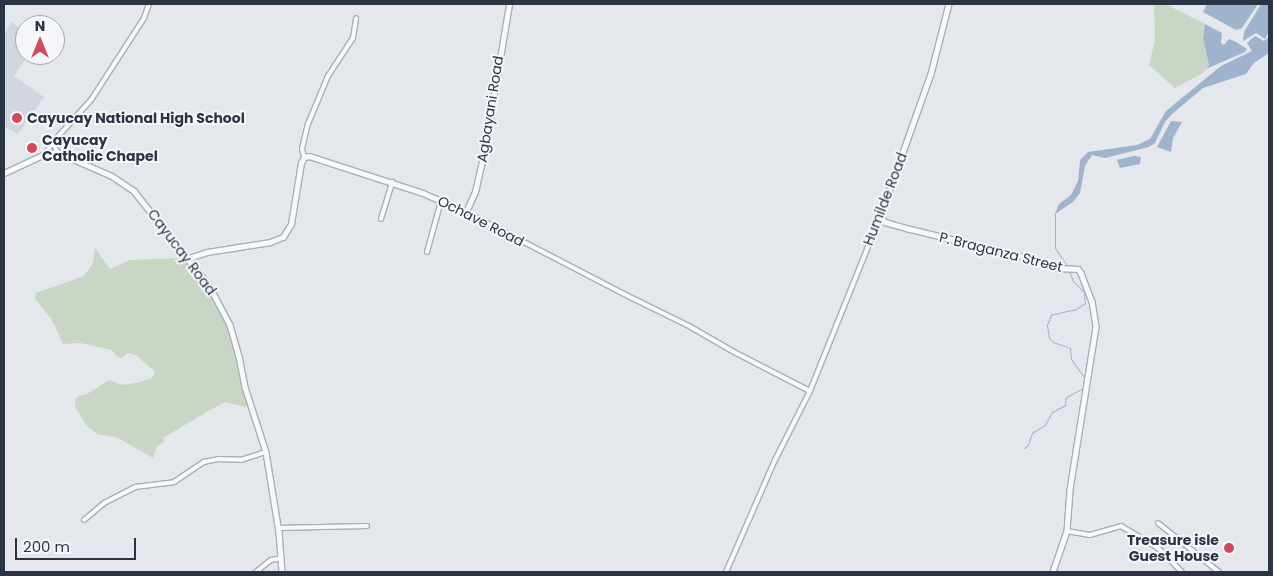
<!DOCTYPE html>
<style>
body{margin:0}
#map{position:relative;width:1273px;height:576px;overflow:hidden;background:#e4e7ec;font-family:Poppins,sans-serif}
div>[style]{position:absolute}
.built>*{inset:0;background:#d2d6de}
.green>*{inset:0;background:#c9d6c5}
.water>*{inset:0;background:#9fb4cc}
.stream>*{height:1px;margin:-0.5px;padding:0 0.5px;transform-origin:0.5px;border-radius:0.5px;background:#9fb4cc}
.roads{filter:drop-shadow(1px 0 #a9aeb7) drop-shadow(-1px 0 #a9aeb7) drop-shadow(0 1px #a9aeb7) drop-shadow(0 -1px #a9aeb7)}
.minor>*{height:4px;margin:-2px;padding:0 2px;transform-origin:2px;border-radius:2px;background:#f7f8fa}
.tertiary>*{height:4.5px;margin:-2.25px;padding:0 2.25px;transform-origin:2.25px;border-radius:2.25px;background:#f7f8fa}
.dots>*{width:14px;height:14px;translate:-50% -50%;box-sizing:border-box;border:2px solid #f4f6f9;border-radius:50%}
span{translate:-50% -50%;white-space:nowrap;text-align:center;line-height:1.15;-webkit-text-stroke:4px #f4f6f9;paint-order:stroke}
.street-label{font-size:14px;color:#2b3445}
.poi-label{font-size:14px;color:#2b3445;font-weight:700}
.left{translate:0 -50%;text-align:left}
.right{translate:-100% -50%;text-align:right}
.frame{position:absolute;inset:0;border:5px solid #2b3445;pointer-events:none}
.north{position:absolute;left:15px;top:15px;width:50px;height:50px;box-sizing:border-box;background:#f4f6f9;border:1px solid #a4a8b1;border-radius:50%;rotate:0deg;font-size:14px;font-weight:700;line-height:20px;text-align:center;color:#2b3445}
.north::after{content:'';display:block;margin:auto;width:18px;height:22px;background:#d1495b;clip-path:polygon(50% 0,100% 100%,50% 72%,0 100%)}
.scale{position:absolute;left:15px;top:538px;width:121px;height:22px;box-sizing:border-box;border:2px solid #2b3445;border-top:0;padding-left:6px;font-size:15px;line-height:18px;white-space:nowrap;color:#2b3445;-webkit-text-stroke:4px #f4f6f9;paint-order:stroke}
</style>
<div id="map">
<div class="built">
<div style="clip-path:polygon(12px 22px,25px 32px,25px 55px,28px 55px,14px 76px,44px 97px,18px 134px,4px 126px,4px 34px)"></div>
</div>
<div class="green">
<div style="clip-path:polygon(1157px 4px,1167px 5px,1205px 24px,1203px 38px,1209px 65px,1203px 73px,1175px 88px,1149px 65px,1155px 40px,1154px 7px)"></div>
<div style="clip-path:polygon(95px 248px,110px 269px,130px 260px,177px 258px,186px 253px,205px 275px,225px 310px,234px 332px,240px 365px,254px 409px,225px 402px,210px 410px,163px 438px,164px 442px,157px 446px,153px 458px,116px 437px,97px 434px,86px 425px,75px 406px,75px 400px,79px 396px,87px 394px,109px 380px,122px 385px,136px 383px,152px 378px,155px 372px,136px 355px,128px 353px,122px 358px,116px 356px,112px 350px,80px 343px,63px 344px,52px 320px,35px 299px,36px 293px,84px 276px,93px 263px)"></div>
</div>
<div class="water">
<div style="clip-path:polygon(1207px 4px,1258px 4px,1242px 28px,1236px 30px,1203px 12px)"></div>
<div style="clip-path:polygon(1261px 4px,1269px 4px,1269px 31px,1265px 39px,1256px 33px,1243px 41px,1244px 32px)"></div>
<div style="clip-path:polygon(1205px 24px,1222px 33px,1221px 43px,1224px 45px,1229px 39px,1236px 42px,1247px 49px,1245px 52px,1206px 69px,1209px 65px,1203px 38px)"></div>
<div style="clip-path:polygon(1255px 36px,1264px 41px,1269px 37px,1269px 53px,1254px 63px,1246px 74px,1203px 88px,1172px 114px,1165px 122px,1155px 143px,1149px 147px,1105px 158px,1092px 155px,1085px 166px,1080px 193px,1073px 202px,1055px 214px,1059px 204px,1071px 195px,1078px 181px,1080px 160px,1088px 152px,1137px 145px,1150px 139px,1166px 111px,1221px 66px,1252px 51px,1247px 43px)"></div>
<div style="clip-path:polygon(1171px 121px,1182px 122px,1173px 138px,1171px 152px,1157px 147px)"></div>
<div style="clip-path:polygon(1134px 156px,1141px 157px,1140px 164px,1120px 168px,1117px 160px)"></div>
</div>
<div class="stream">
<div style="left:1055px;top:213px;width:35px;rotate:90deg"></div>
<div style="left:1055px;top:248px;width:23px;rotate:56deg"></div>
<div style="left:1069px;top:271px;width:11px;rotate:68deg"></div>
<div style="left:1073px;top:281px;width:16px;rotate:45deg"></div>
<div style="left:1084px;top:292px;width:11px;rotate:85deg"></div>
<div style="left:1085px;top:303px;width:11px;rotate:146deg"></div>
<div style="left:1076px;top:309px;width:26px;rotate:167deg"></div>
<div style="left:1051px;top:315px;width:11px;rotate:112deg"></div>
<div style="left:1047px;top:325px;width:6px;rotate:81deg"></div>
<div style="left:1048px;top:331px;width:7px;rotate:82deg"></div>
<div style="left:1049px;top:338px;width:6px;rotate:45deg"></div>
<div style="left:1053px;top:342px;width:18px;rotate:19deg"></div>
<div style="left:1070px;top:348px;width:11px;rotate:85deg"></div>
<div style="left:1071px;top:359px;width:26px;rotate:54deg"></div>
<div style="left:1024px;top:448px;width:5px;rotate:-37deg"></div>
<div style="left:1028px;top:445px;width:13px;rotate:-72deg"></div>
<div style="left:1032px;top:433px;width:15px;rotate:-32deg"></div>
<div style="left:1045px;top:425px;width:15px;rotate:-62deg"></div>
<div style="left:1052px;top:412px;width:15px;rotate:-28deg"></div>
<div style="left:1065px;top:405px;width:8px;rotate:-83deg"></div>
<div style="left:1066px;top:397px;width:20px;rotate:-27deg"></div>
</div>
<div class="roads">
<div class="minor">
<div style="left:57px;top:152px;width:11px;rotate:-112deg"></div>
<div style="left:53px;top:142px;width:57px;rotate:-47.9deg"></div>
<div style="left:91px;top:100px;width:98px;rotate:-57.1deg"></div>
<div style="left:144px;top:18px;width:15px;rotate:-70deg"></div>
<div style="left:45px;top:154px;width:14px;rotate:-56deg"></div>
<div style="left:304px;top:157px;width:8px;rotate:-104deg"></div>
<div style="left:302px;top:149px;width:26px;rotate:-77deg"></div>
<div style="left:308px;top:124px;width:52px;rotate:-67.4deg"></div>
<div style="left:328px;top:76px;width:45px;rotate:-56.7deg"></div>
<div style="left:353px;top:38px;width:20px;rotate:-81deg"></div>
<div style="left:466px;top:212px;width:182px;rotate:27.4deg"></div>
<div style="left:628px;top:296px;width:68px;rotate:26.2deg"></div>
<div style="left:689px;top:326px;width:52px;rotate:30deg"></div>
<div style="left:734px;top:352px;width:85px;rotate:27.2deg"></div>
<div style="left:381px;top:219px;width:39px;rotate:-73deg"></div>
<div style="left:427px;top:252px;width:53px;rotate:-74.6deg"></div>
<div style="left:84px;top:520px;width:26px;rotate:-40deg"></div>
<div style="left:104px;top:503px;width:35px;rotate:-27deg"></div>
<div style="left:135px;top:487px;width:39px;rotate:-7deg"></div>
<div style="left:174px;top:482px;width:36px;rotate:-34deg"></div>
<div style="left:204px;top:462px;width:14px;rotate:-12deg"></div>
<div style="left:218px;top:459px;width:23px;rotate:2deg"></div>
<div style="left:241px;top:460px;width:26px;rotate:-18deg"></div>
<div style="left:1158px;top:523px;width:78px;rotate:38.8deg"></div>
<div style="left:278px;top:528px;width:89px;rotate:-1.3deg"></div>
<div style="left:1067px;top:531px;width:23px;rotate:10deg"></div>
<div style="left:1090px;top:535px;width:32px;rotate:-16deg"></div>
<div style="left:1121px;top:526px;width:43px;rotate:30.7deg"></div>
<div style="left:1158px;top:548px;width:34px;rotate:45deg"></div>
<div style="left:256px;top:572px;width:19px;rotate:-39deg"></div>
<div style="left:271px;top:560px;width:11px;rotate:-10deg"></div>
<div style="left:726px;top:572px;width:122px;rotate:-66.4deg"></div>
<div style="left:775px;top:460px;width:77px;rotate:-63.1deg"></div>
<div style="left:810px;top:391px;width:188px;rotate:-68.1deg"></div>
</div>
<div class="tertiary">
<div style="left:949px;top:4px;width:72px;rotate:104.4deg"></div>
<div style="left:931px;top:74px;width:152px;rotate:109.6deg"></div>
<div style="left:880px;top:217px;width:7px;rotate:45deg"></div>
<div style="left:885px;top:222px;width:22px;rotate:16deg"></div>
<div style="left:906px;top:228px;width:132px;rotate:13.6deg"></div>
<div style="left:1034px;top:259px;width:27px;rotate:20deg"></div>
<div style="left:1059px;top:268px;width:19px;rotate:3deg"></div>
<div style="left:1078px;top:269px;width:5px;rotate:53deg"></div>
<div style="left:1081px;top:273px;width:30px;rotate:69deg"></div>
<div style="left:1092px;top:301px;width:26px;rotate:81deg"></div>
<div style="left:1096px;top:327px;width:165px;rotate:99.1deg"></div>
<div style="left:1070px;top:490px;width:41px;rotate:94.2deg"></div>
<div style="left:1067px;top:531px;width:43px;rotate:108.9deg"></div>
<div style="left:4px;top:173px;width:45px;rotate:-24.9deg"></div>
<div style="left:45px;top:154px;width:12px;rotate:-9deg"></div>
<div style="left:57px;top:152px;width:60px;rotate:23.6deg"></div>
<div style="left:112px;top:176px;width:27px;rotate:34deg"></div>
<div style="left:134px;top:191px;width:122px;rotate:51.6deg"></div>
<div style="left:210px;top:287px;width:43px;rotate:62.2deg"></div>
<div style="left:230px;top:325px;width:32px;rotate:74deg"></div>
<div style="left:239px;top:356px;width:32px;rotate:79deg"></div>
<div style="left:245px;top:387px;width:68px;rotate:72.1deg"></div>
<div style="left:266px;top:452px;width:81px;rotate:80.8deg"></div>
<div style="left:279px;top:532px;width:40px;rotate:85.7deg"></div>
<div style="left:189px;top:258px;width:19px;rotate:-18deg"></div>
<div style="left:207px;top:252px;width:64px;rotate:-9deg"></div>
<div style="left:270px;top:242px;width:14px;rotate:-21deg"></div>
<div style="left:283px;top:237px;width:15px;rotate:-58deg"></div>
<div style="left:291px;top:224px;width:62px;rotate:-80.7deg"></div>
<div style="left:301px;top:163px;width:7px;rotate:-63deg"></div>
<div style="left:304px;top:157px;width:5px;rotate:-11deg"></div>
<div style="left:309px;top:156px;width:120px;rotate:18deg"></div>
<div style="left:423px;top:193px;width:47px;rotate:23.8deg"></div>
<div style="left:466px;top:212px;width:22px;rotate:-66deg"></div>
<div style="left:475px;top:192px;width:45px;rotate:-77.2deg"></div>
<div style="left:485px;top:148px;width:146px;rotate:-80.5deg"></div>
</div>
</div>
<div class="dots">
<div style="left:17px;top:118px;background:#d1495b"></div>
<div style="left:32px;top:148px;background:#d1495b"></div>
<div style="left:1229px;top:548px;background:#d1495b"></div>
</div>
<div class="street-label">
<span style="left:490px;top:109px;rotate:-81deg">Agbayani Road</span>
<span style="left:885px;top:199px;rotate:-69deg">Humilde Road</span>
<span style="left:481px;top:221px;rotate:27deg">Ochave Road</span>
<span style="left:182px;top:252px;rotate:53deg">Cayucay Road</span>
<span style="left:1001px;top:252px;rotate:14deg">P. Braganza Street</span>
</div>
<div class="poi-label">
<span class="left" style="left:27px;top:118px">Cayucay National High School</span>
<span class="left" style="left:42px;top:148px">Cayucay<br>Catholic Chapel</span>
<span class="right" style="left:1219px;top:548px">Treasure isle<br>Guest House</span>
</div>
<div class="frame"></div>
<div class="north">N</div>
<div class="scale">200 m</div>
</div>
